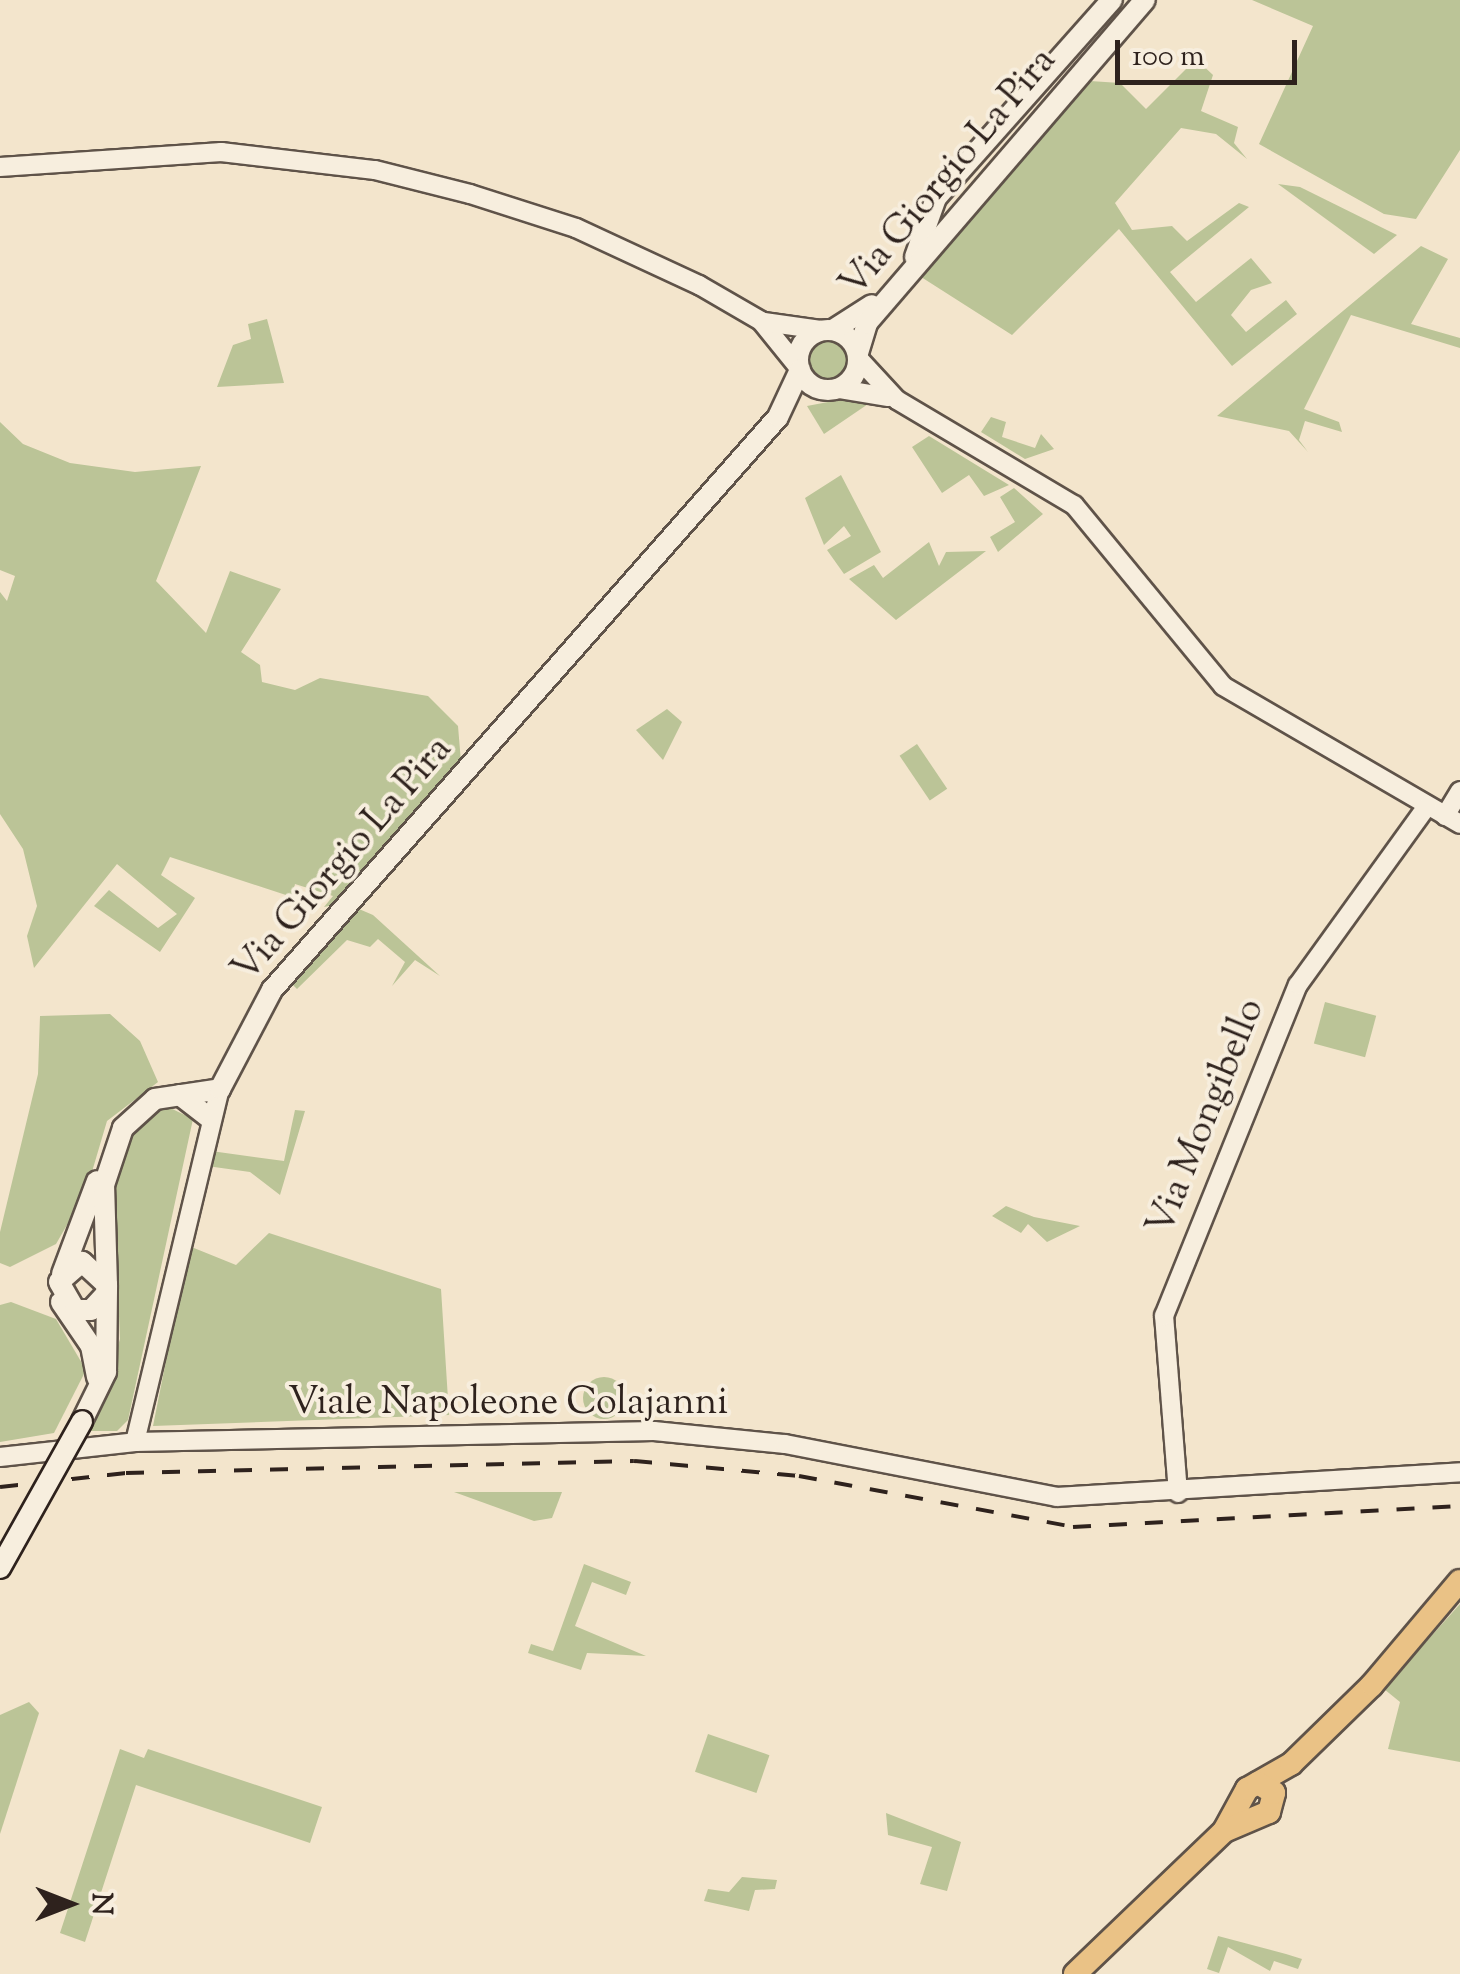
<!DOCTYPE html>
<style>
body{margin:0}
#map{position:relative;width:1460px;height:1974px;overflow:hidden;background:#f3e5cc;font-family:"Sorts Mill Goudy",serif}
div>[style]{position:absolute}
.green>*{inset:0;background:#bbc497;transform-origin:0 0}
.round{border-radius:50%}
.roads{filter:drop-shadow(2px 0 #5f5349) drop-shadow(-2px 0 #5f5349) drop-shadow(0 2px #5f5349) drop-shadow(0 -2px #5f5349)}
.tertiary>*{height:18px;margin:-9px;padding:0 9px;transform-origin:9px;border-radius:9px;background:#f7eede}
.secondary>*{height:20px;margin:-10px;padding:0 10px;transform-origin:10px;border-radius:10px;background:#f7eede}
.secondary>.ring{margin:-10px;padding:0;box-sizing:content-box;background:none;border:20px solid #f7eede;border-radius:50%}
.primary>*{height:22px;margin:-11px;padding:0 11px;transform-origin:11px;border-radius:11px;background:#eac286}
.rail>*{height:4px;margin-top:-2px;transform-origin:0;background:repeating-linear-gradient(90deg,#2e221d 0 18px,transparent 0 36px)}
.bridges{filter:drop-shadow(2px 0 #2e221d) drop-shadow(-2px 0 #2e221d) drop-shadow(0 2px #2e221d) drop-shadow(0 -2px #2e221d)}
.secondary-bridge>*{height:20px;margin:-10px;padding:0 10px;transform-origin:10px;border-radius:10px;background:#f7eede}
span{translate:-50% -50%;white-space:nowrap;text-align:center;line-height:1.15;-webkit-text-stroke:8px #f7eede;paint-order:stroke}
.street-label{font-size:38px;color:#2e221d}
.north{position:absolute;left:20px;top:1854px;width:100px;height:100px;-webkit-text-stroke:8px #f7eede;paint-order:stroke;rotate:90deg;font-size:28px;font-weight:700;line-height:40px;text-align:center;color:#2e221d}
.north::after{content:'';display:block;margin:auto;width:35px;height:45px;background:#2e221d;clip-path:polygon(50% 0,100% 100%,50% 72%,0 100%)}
.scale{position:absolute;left:1115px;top:40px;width:182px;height:45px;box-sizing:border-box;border:5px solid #2e221d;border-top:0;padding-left:12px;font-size:30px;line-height:35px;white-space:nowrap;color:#2e221d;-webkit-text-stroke:8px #f7eede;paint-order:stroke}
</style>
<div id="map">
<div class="green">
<div style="clip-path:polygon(1252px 0,1460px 0,1460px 150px,1416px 219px,1384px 214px,1259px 144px,1313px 26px)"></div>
<div style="clip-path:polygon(1196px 59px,1213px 75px,1201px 111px,1238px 127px,1234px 143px,1247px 159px,1216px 134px,1181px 128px,1115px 203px,1132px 230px,1172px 226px,1187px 241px,1239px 203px,1249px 207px,1170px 272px,1196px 302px,1251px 258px,1272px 283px,1251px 290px,1231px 315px,1246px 332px,1286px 300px,1297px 314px,1232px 366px,1119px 229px,1012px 335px,918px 275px,1090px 81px,1120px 83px,1146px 109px)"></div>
<div style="clip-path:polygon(1278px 184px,1300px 187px,1397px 235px,1374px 254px)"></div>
<div style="clip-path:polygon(1421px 246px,1448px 259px,1411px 324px,1460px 338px,1460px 348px,1351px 315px,1304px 409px,1339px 422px,1342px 432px,1305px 421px,1299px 440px,1308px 452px,1289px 431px,1217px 416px)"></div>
<div style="clip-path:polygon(267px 319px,284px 383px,217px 387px,233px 345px,251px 339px,248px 324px)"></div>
<div class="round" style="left:808px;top:340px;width:40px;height:40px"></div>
<div style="clip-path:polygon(849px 398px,871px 402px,824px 434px,807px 406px)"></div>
<div style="clip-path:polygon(991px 417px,1006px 422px,1002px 437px,1035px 448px,1041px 434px,1054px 449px,1025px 459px,981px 432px)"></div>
<div style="clip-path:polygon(0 422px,23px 444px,70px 463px,135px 472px,201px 466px,156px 581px,206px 633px,230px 571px,281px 589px,241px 652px,260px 665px,262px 682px,295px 690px,320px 678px,428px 696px,458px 726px,461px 762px,334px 905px,324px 907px,333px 896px,295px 884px,292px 897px,170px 857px,161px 875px,195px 898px,160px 952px,94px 906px,109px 890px,158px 928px,177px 914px,117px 864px,34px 968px,27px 936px,37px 906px,23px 849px,0 814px,0 592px,7px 601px,15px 576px,0 570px)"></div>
<div style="clip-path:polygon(929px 436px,1009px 485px,984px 496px,969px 475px,942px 493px,912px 447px)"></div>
<div style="clip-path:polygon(841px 475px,881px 552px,844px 574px,827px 550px,851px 536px,844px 526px,824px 545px,805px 498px)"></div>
<div style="clip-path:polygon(1014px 488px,1043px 514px,998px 552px,990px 537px,1015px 522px,1000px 497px)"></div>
<div style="clip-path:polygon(929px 542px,939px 566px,946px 552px,986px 551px,896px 620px,849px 579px,874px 565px,883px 578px)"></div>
<div style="clip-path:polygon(667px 709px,682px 722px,663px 760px,636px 730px)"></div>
<div style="left:917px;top:744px;width:54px;height:21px;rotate:56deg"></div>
<div style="clip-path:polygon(359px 909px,373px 915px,440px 976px,415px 960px,392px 986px,405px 962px,378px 939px,370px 947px,347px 940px,297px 989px,292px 984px)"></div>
<div style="left:1325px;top:1002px;width:53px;height:43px;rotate:15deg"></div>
<div style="clip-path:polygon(110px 1014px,140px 1041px,158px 1082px,107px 1121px,86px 1192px,56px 1244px,10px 1267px,0 1263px,0 1232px,38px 1074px,40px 1016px)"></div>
<div style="clip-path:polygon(162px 1104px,193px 1119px,128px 1420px,117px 1431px,91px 1431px,120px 1339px,113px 1178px,123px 1139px)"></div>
<div style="clip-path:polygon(295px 1110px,305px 1111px,280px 1195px,250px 1172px,207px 1166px,211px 1151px,284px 1161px)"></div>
<div style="clip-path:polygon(1006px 1206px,1034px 1217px,1080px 1226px,1047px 1242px,1028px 1224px,1021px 1233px,992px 1216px)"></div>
<div style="clip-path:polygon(269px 1233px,441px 1289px,449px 1415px,153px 1426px,189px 1246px,236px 1265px)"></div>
<div style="clip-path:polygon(11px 1302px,56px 1319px,86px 1370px,54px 1433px,0 1442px,0 1305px)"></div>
<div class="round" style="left:583px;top:1377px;width:42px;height:42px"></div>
<div style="clip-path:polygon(454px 1492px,562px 1492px,552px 1518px,534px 1521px)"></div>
<div style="clip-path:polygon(584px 1564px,631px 1582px,626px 1595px,592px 1582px,575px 1626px,646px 1656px,587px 1653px,581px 1670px,528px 1653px,531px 1644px,553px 1651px)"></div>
<div style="clip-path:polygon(1460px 1604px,1460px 1762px,1388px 1749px,1400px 1702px,1384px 1689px)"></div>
<div style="clip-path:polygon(29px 1702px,39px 1713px,0 1834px,0 1715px)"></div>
<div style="left:708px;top:1734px;width:65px;height:40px;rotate:19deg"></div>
<div style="clip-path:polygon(120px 1749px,144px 1758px,148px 1749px,322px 1807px,310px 1843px,136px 1785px,85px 1942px,60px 1933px)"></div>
<div style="clip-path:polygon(886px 1813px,961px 1842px,947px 1891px,920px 1884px,932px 1847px,888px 1835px)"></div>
<div style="clip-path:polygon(742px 1877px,777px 1880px,775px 1889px,755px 1890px,749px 1911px,704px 1901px,708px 1889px,729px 1892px)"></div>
<div style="clip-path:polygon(1218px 1936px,1286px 1954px,1302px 1959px,1298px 1969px,1274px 1961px,1270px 1971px,1228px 1947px,1219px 1973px,1207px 1969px)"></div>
</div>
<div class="roads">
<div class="tertiary">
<div style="left:0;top:167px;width:222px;rotate:-3.9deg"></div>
<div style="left:221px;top:152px;width:155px;rotate:6.7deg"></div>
<div style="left:375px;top:170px;width:98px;rotate:14.2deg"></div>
<div style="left:470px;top:194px;width:111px;rotate:17.8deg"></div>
<div style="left:576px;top:228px;width:136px;rotate:24.9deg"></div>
<div style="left:699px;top:285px;width:72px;rotate:30.1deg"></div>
<div style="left:761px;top:321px;width:59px;rotate:51.2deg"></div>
<div style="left:764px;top:322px;width:59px;rotate:7.9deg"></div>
<div style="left:858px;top:358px;width:57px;rotate:47.1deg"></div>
<div style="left:897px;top:400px;width:206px;rotate:30.7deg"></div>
<div style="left:1074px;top:505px;width:234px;rotate:50.5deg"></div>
<div style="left:1223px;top:686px;width:274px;rotate:30.2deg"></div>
<div style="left:840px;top:389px;width:49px;rotate:9.5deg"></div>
<div style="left:1445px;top:816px;width:29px;rotate:-59deg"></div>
<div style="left:135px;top:1442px;width:363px;rotate:-76.5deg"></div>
<div style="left:0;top:1457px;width:136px;rotate:-6.3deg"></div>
<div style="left:135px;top:1442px;width:519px;rotate:-1.21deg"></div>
<div style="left:654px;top:1431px;width:132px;rotate:5.7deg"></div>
<div style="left:785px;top:1444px;width:277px;rotate:11deg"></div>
<div style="left:1057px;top:1497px;width:404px;rotate:-3.5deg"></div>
<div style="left:1178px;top:1493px;width:178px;rotate:-94.5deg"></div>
<div style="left:1164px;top:1316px;width:357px;rotate:-68deg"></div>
<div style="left:1298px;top:985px;width:221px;rotate:-54.2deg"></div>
</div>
<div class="secondary">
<div style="left:915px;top:257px;width:63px;rotate:-70.4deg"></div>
<div style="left:936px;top:198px;width:265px;rotate:-48.4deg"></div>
<div class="ring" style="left:798px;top:330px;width:40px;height:40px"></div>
<div style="left:833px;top:330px;width:46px;rotate:-32.7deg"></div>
<div style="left:858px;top:353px;width:31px;rotate:-73deg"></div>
<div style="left:867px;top:323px;width:426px;rotate:-49.3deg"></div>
<div style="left:180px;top:1095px;width:36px;rotate:38deg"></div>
<div style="left:62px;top:1274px;width:99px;rotate:-69.4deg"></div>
<div style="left:61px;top:1302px;width:53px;rotate:55.7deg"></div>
<div style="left:91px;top:1346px;width:32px;rotate:79deg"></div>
<div style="left:82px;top:1421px;width:55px;rotate:-63.9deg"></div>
<div style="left:106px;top:1372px;width:87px;rotate:-89.3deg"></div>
<div style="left:107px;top:1285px;width:34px;rotate:-137deg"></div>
<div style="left:82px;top:1262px;width:30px;rotate:139deg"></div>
<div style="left:59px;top:1282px;width:32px;rotate:60deg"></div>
<div style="left:75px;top:1310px;width:16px"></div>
<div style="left:91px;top:1310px;width:22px;rotate:-47deg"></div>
<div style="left:106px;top:1294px;width:9px;rotate:-84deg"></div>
<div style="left:107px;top:1285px;width:100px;rotate:-91.7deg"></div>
<div style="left:104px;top:1185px;width:60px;rotate:-71.6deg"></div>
<div style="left:123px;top:1128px;width:43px;rotate:-42.2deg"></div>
<div style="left:155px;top:1099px;width:66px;rotate:-8.7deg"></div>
<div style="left:220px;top:1089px;width:112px;rotate:-62.3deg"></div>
<div style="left:272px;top:990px;width:764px;rotate:-48.55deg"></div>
<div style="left:778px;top:417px;width:52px;rotate:-64.9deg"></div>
</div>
<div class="primary">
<div style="left:1224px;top:1831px;width:48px;rotate:-61.3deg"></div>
<div style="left:1247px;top:1789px;width:51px;rotate:-29.6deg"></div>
<div style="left:1291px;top:1764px;width:113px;rotate:-44.3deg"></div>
<div style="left:1372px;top:1685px;width:136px;rotate:-49.8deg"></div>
<div style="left:1075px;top:1974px;width:207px;rotate:-43.8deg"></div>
<div style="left:1224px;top:1831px;width:49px;rotate:-22.9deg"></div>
<div style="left:1269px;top:1812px;width:20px;rotate:-75deg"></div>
<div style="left:1274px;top:1793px;width:19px;rotate:-148deg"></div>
</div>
</div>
<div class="rail">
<div style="left:0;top:1487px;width:127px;rotate:-6.3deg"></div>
<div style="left:126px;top:1473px;width:508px;rotate:-1.35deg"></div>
<div style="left:634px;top:1461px;width:166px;rotate:5.2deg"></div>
<div style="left:799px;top:1476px;width:279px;rotate:10.5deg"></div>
<div style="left:1073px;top:1527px;width:388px;rotate:-3.1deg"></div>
</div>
<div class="bridges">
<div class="secondary-bridge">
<div style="left:0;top:1568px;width:168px;rotate:-60.8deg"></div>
</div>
</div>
<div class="street-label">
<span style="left:950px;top:174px;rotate:-50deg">Via Giorgio La Pira</span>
<span style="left:344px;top:861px;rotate:-49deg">Via Giorgio La Pira</span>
<span style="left:1208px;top:1118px;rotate:-68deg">Via Mongibello</span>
<span style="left:508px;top:1405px">Viale Napoleone Colajanni</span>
</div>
<div class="north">N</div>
<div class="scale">100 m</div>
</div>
